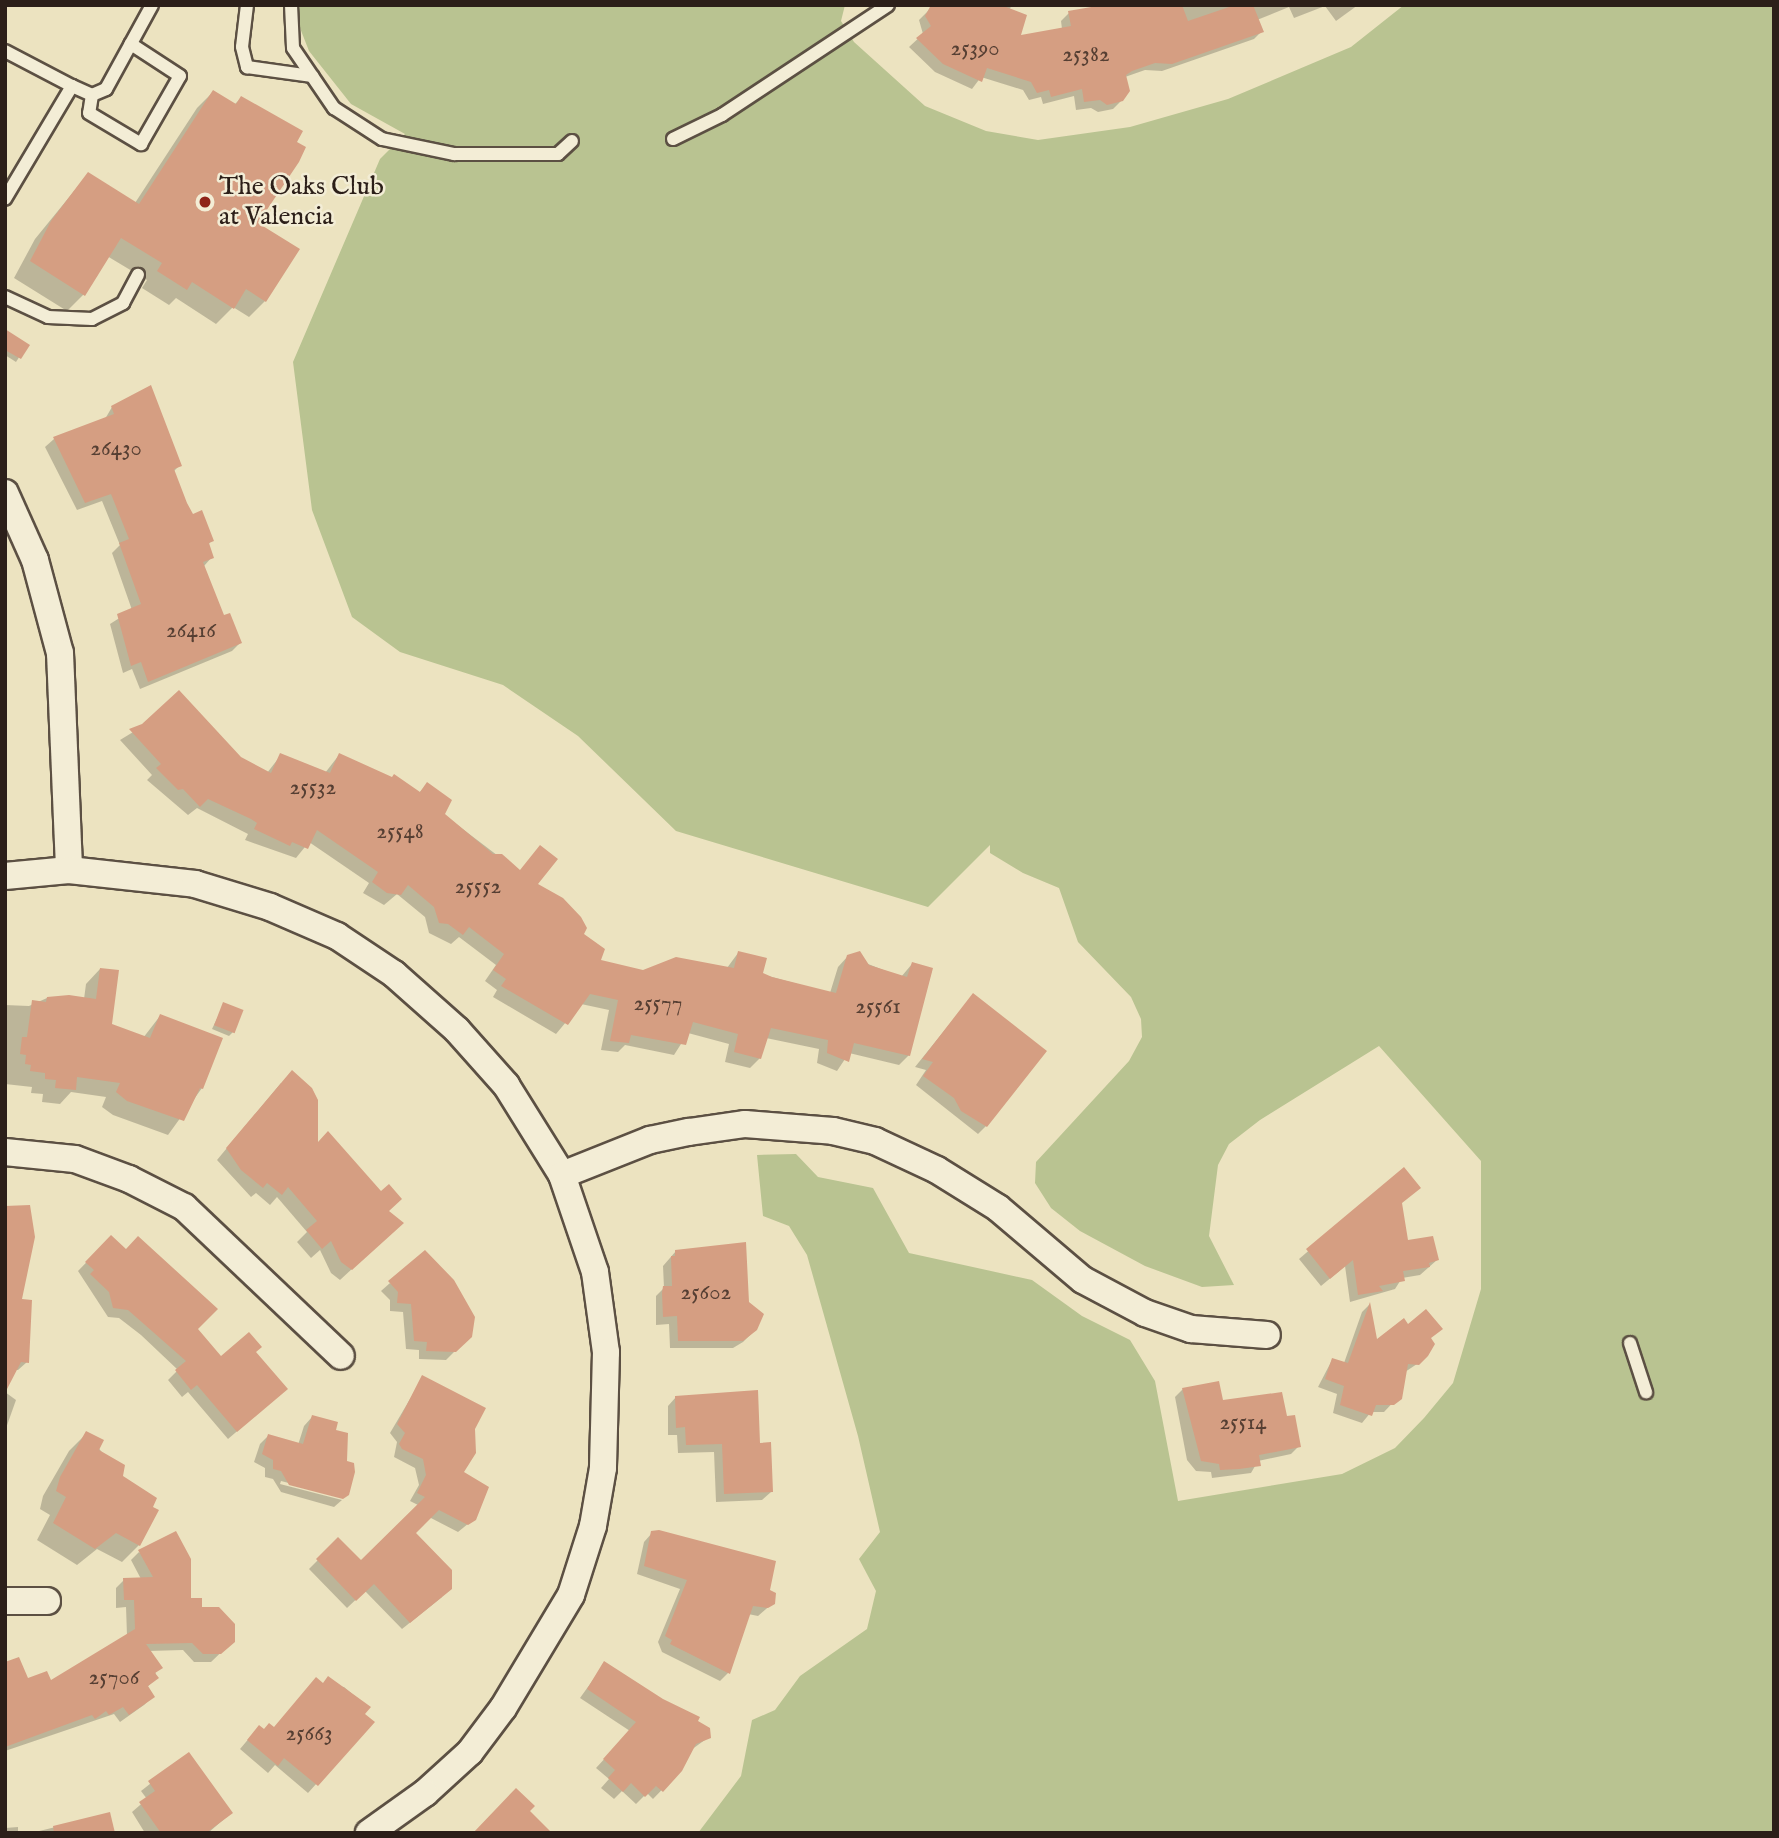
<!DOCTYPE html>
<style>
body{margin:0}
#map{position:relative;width:1779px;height:1838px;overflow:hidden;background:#ece3c0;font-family:"IM FELL English",serif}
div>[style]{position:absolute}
.green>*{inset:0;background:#b9c391}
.shadow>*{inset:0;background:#0003}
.building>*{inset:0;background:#d59e82;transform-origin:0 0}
.roads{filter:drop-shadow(2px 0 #5c5043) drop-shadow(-2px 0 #5c5043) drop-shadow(0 2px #5c5043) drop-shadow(0 -2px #5c5043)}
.lane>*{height:12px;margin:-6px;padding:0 6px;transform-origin:6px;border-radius:6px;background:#f3edd6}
.street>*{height:26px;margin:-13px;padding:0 13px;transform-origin:13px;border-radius:13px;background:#f3edd6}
.dots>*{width:19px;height:19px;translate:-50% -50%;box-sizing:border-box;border:4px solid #f3edd6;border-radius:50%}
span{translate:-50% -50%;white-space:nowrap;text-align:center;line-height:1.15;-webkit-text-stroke:5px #f3edd6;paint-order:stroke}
.number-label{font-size:23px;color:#563f33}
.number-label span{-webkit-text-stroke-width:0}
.poi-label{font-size:26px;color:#2c1f19}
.left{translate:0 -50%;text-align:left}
.frame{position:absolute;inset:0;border:7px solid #2c1f19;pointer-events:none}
</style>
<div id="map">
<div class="green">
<div style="clip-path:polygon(291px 5px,845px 5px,841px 21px,854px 42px,925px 106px,986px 131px,1038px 140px,1130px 127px,1228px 99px,1351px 47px,1404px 5px,1774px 5px,1774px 1833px,698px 1833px,741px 1776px,752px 1720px,775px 1710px,800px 1676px,867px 1629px,876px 1591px,859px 1559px,880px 1532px,858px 1436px,807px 1255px,789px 1226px,763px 1216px,757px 1155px,796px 1154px,818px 1177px,873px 1188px,909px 1253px,1032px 1280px,1082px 1316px,1130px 1340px,1155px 1381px,1178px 1501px,1342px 1474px,1395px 1448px,1424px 1418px,1453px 1383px,1481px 1289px,1481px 1161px,1379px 1046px,1260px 1120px,1229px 1144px,1218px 1165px,1209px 1236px,1234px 1285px,1202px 1287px,1145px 1266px,1080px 1231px,1051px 1208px,1035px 1183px,1036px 1162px,1129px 1061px,1142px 1037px,1141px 1019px,1131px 997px,1078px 942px,1059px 888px,1023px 873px,990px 853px,990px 845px,928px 907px,676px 831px,578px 736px,503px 685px,400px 652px,352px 617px,312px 510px,293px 362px,380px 159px,405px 134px,351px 104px,309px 51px)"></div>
</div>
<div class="shadow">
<div style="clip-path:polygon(1012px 5px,1009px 10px,1018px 37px,1062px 29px,1061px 21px,1069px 13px,1113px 5px,1358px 5px,1336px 21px,1325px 6px,1294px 18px,1289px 7px,1257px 20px,1262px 31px,1254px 39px,1162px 71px,1145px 70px,1125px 77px,1122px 100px,1113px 109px,1098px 112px,1091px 108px,1076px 110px,1074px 96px,1043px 104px,1041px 97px,1029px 100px,1023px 90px,981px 77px,972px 89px,935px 72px,909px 47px,923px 34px,919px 20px,932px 7px)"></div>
<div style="clip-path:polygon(213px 92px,234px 105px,241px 98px,265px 301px,249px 317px,233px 307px,216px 324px,176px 298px,169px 305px,142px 288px,147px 280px,107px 256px,83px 295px,67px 311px,14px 278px,35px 239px,88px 174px,135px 203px,197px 108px)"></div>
<div style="clip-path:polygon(5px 335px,27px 345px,16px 362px,5px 355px)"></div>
<div style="clip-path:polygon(112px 407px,180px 465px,173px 472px,192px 516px,212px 540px,208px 545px,212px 557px,204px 566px,223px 617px,240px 643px,232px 651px,140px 689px,132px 669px,123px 673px,110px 624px,132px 610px,112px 553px,120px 545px,102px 501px,77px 510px,45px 447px,54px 439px,105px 419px)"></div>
<div style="clip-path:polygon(143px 726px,240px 759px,267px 773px,281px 755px,325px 773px,339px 755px,419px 793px,427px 784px,443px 814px,535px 884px,582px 935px,598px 962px,643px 972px,727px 968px,738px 953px,761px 974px,830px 993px,838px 967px,848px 956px,901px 977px,912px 964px,932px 970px,909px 1055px,899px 1065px,849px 1053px,837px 1071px,817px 1063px,819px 1049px,766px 1038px,760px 1058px,750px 1068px,725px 1062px,729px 1044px,688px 1033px,674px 1055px,625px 1045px,618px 1052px,601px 1050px,609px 1010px,581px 1004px,556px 1034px,493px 997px,497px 990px,485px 981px,496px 965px,459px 937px,451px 944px,429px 933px,425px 917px,397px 894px,384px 905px,363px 893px,369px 883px,309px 842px,296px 858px,245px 840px,248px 834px,197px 808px,188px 815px,147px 780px,152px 775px,120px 740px)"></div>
<div style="clip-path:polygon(100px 969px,110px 1025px,143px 1038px,160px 1016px,202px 1088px,168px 1135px,113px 1115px,102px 1107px,106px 1097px,71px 1092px,60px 1104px,42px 1102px,43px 1094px,31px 1093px,32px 1087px,5px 1084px,5px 1005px,29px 1006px,47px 998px,84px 999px,86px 984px)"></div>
<div style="clip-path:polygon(973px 995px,986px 1126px,978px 1134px,916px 1085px,926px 1070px,915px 1067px)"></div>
<div style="clip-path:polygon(224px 1004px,233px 1032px,229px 1036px,212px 1029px)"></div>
<div style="clip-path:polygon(281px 1083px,316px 1145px,387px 1212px,391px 1233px,340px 1280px,331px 1273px,320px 1250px,311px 1258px,297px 1242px,307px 1232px,277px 1197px,270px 1205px,256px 1193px,251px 1197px,217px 1160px)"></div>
<div style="clip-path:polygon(1404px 1169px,1400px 1204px,1406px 1242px,1437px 1260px,1420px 1275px,1402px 1278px,1395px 1289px,1350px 1302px,1345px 1266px,1321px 1286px,1299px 1259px)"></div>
<div style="clip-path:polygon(111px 1237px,221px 1358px,254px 1352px,277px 1397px,228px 1439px,188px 1392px,182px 1397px,168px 1380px,178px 1370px,141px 1335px,119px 1318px,108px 1317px,78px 1271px)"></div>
<div style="clip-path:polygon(676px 1251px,748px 1303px,752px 1333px,743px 1342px,733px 1348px,670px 1348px,669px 1324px,656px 1325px,656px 1296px,664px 1288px,663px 1266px)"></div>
<div style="clip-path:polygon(390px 1283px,470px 1336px,446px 1360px,419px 1359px,419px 1350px,406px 1349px,403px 1312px,390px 1311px,390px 1300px,381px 1291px)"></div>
<div style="clip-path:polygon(20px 1301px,27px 1362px,18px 1370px,15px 1370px)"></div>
<div style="clip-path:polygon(1369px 1305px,1376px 1342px,1408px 1326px,1440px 1329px,1429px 1339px,1417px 1364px,1405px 1372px,1402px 1393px,1384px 1412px,1371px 1412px,1362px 1423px,1333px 1413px,1337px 1394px,1318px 1387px,1332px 1360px,1344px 1363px,1362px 1312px)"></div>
<div style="clip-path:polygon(423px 1377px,473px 1428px,461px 1472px,474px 1519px,458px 1532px,429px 1517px,413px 1533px,442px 1597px,402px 1629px,365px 1591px,347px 1608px,309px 1569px,338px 1540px,360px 1562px,418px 1505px,410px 1501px,419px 1485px,415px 1468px,394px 1457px,397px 1442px,390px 1433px)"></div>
<div style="clip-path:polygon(1183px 1389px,1285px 1418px,1299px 1446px,1291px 1454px,1258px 1461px,1251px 1473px,1212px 1478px,1211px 1472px,1196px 1471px,1187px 1460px,1175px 1397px)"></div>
<div style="clip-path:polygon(5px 1392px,16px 1400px,5px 1431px)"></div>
<div style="clip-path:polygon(676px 1397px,759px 1445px,771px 1492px,762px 1500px,716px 1502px,714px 1452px,678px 1453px,677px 1435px,668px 1435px,668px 1406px)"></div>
<div style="clip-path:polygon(312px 1417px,343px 1497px,281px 1481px,280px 1484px,342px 1500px,334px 1507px,281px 1492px,273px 1479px,265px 1477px,265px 1468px,254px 1462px,260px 1444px,268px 1436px,298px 1445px,304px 1426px)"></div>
<div style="clip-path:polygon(87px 1433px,121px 1477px,139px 1545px,122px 1562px,97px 1549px,77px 1565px,37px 1540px,50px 1515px,40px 1509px,43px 1496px,69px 1451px)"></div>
<div style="clip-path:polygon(652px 1533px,768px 1591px,773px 1603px,758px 1616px,748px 1614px,728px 1673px,720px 1681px,662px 1652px,658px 1642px,680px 1589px,637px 1574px,644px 1542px)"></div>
<div style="clip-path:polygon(139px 1552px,233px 1641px,211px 1662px,194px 1662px,183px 1650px,149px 1651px,157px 1678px,146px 1688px,153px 1696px,144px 1705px,120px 1722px,114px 1714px,5px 1751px,5px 1664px,27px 1681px,50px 1683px,127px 1636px,126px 1607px,116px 1608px,116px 1588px,124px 1580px,141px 1579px,131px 1560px)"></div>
<div style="clip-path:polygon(605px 1663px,696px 1722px,709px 1737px,691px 1750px,681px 1770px,653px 1799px,647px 1793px,636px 1804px,622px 1791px,614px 1799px,601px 1788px,609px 1779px,596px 1768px,630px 1731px,580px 1698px)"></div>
<div style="clip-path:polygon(322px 1684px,344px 1687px,368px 1707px,362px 1714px,372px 1722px,308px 1793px,275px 1765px,268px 1773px,240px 1749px,251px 1736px,273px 1729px)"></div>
<div style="clip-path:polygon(188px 1754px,231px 1813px,208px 1833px,145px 1833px,132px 1812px,147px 1799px,141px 1791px)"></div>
<div style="clip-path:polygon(109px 1814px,113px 1833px,31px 1833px)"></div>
<div style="clip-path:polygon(18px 1827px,18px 1833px,5px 1833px,5px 1828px)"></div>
</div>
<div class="building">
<div style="clip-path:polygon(931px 5px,1001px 5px,1027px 15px,1021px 35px,1071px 26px,1068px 11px,1103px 5px,1182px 5px,1188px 21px,1235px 5px,1253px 5px,1264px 32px,1172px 64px,1155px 63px,1132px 71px,1126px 75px,1130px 91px,1123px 101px,1107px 105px,1100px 100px,1084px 102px,1082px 89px,1051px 97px,1049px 90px,1037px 93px,1031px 82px,987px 68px,982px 82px,943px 64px,916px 38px,931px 26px,925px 16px)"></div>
<div style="clip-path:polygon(213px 90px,236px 104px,241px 96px,303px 131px,297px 142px,306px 147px,299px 162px,258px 223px,300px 249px,266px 302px,246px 289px,234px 309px,192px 282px,187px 290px,157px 271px,162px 263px,121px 238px,85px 296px,30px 261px,51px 221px,88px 172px,139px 204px)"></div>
<div style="clip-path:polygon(5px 329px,30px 345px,21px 359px,5px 350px)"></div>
<div style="clip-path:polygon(151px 385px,182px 466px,174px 469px,187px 503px,193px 514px,202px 510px,214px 541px,209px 543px,214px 558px,203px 562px,224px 615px,230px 613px,242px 643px,148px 682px,141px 662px,131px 666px,117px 614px,141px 604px,119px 543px,129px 539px,111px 494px,85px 503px,53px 437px,114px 414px,111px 406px)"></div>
<div style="clip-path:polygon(179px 690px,241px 757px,271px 773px,280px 753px,330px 773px,339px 753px,392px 777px,394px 774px,420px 792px,427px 782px,452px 800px,445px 814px,493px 854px,502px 854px,520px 870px,540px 845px,558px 859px,538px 884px,563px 898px,581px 917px,587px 928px,584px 934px,605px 949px,601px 960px,643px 970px,676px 957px,734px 968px,738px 951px,767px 958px,763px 973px,772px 977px,836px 993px,847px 955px,860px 951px,869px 965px,907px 977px,912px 962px,933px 968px,910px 1056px,854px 1043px,849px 1062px,827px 1053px,828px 1040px,771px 1028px,761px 1059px,734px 1052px,738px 1034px,693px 1022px,686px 1045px,631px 1035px,629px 1043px,610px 1041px,618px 1000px,590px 994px,568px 1025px,501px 986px,506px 979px,493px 970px,504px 954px,469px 927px,463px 935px,448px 924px,439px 923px,434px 907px,408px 885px,401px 895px,387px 893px,372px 882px,378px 872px,317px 830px,308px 849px,292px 842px,290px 846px,254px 829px,257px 823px,251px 819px,208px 799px,200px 807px,183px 789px,178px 790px,156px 768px,161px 764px,129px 729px,142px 724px)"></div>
<div style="clip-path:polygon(100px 968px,119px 970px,112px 1024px,150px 1038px,160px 1014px,223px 1038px,203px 1089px,200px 1088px,184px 1121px,127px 1101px,116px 1092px,120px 1083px,77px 1077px,76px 1090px,55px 1088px,56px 1080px,45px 1079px,45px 1073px,30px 1071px,31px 1065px,25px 1064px,26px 1055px,20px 1054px,22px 1037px,27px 1037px,32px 1000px,46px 1002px,47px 997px,69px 995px,96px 999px)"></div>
<div style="clip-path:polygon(973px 993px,1047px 1051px,987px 1127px,961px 1111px,954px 1098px,923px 1076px,933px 1062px,922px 1059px)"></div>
<div style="left:223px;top:1002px;width:22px;height:25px;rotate:21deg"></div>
<div style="clip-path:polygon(292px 1070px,312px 1088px,318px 1100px,318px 1142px,328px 1131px,381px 1191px,389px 1184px,402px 1199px,389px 1211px,404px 1223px,352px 1270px,341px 1262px,331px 1241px,322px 1249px,306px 1230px,317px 1221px,288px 1187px,282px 1195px,267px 1183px,263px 1188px,241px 1170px,226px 1148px)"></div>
<div style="clip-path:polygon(1404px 1167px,1421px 1188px,1402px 1203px,1408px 1240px,1433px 1236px,1439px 1260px,1429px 1263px,1430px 1267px,1403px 1271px,1405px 1281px,1379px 1286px,1383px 1291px,1358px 1295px,1353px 1260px,1330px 1279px,1306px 1249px)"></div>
<div style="clip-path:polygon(30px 1205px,35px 1237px,22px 1299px,32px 1300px,29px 1363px,21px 1362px,5px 1393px,5px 1206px)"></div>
<div style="clip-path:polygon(111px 1235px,126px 1249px,138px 1236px,218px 1309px,198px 1329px,221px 1356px,249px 1332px,262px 1347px,256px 1352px,288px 1389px,237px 1432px,197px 1385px,191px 1390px,175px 1370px,186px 1361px,128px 1310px,113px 1308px,109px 1292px,90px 1274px,94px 1270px,85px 1262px)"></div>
<div style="clip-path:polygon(746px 1242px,749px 1302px,764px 1314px,757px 1330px,743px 1341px,678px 1341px,677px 1316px,663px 1317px,662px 1293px,663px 1286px,672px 1286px,671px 1256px,675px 1256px,675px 1250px)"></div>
<div style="clip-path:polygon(425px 1250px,454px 1280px,475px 1317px,472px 1337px,456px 1352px,426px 1351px,427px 1342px,414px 1341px,411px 1304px,397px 1303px,398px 1292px,388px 1281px)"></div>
<div style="clip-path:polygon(1370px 1302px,1377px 1339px,1404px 1318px,1408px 1324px,1426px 1309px,1443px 1329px,1431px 1338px,1435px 1344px,1428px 1356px,1419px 1365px,1408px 1364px,1402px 1399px,1394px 1405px,1376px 1405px,1372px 1416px,1340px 1405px,1344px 1386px,1325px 1379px,1332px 1358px,1348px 1363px)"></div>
<div style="clip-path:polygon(422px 1375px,486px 1408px,475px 1429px,476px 1453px,464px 1472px,489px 1487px,476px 1520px,468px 1525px,439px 1510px,416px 1533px,452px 1570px,452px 1589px,410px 1623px,374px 1584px,356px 1601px,316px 1559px,338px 1537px,361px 1560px,425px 1497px,417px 1493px,426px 1475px,423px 1459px,402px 1449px,399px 1444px,405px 1433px,397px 1424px)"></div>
<div style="clip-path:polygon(1219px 1381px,1223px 1400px,1282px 1392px,1287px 1416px,1295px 1415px,1301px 1447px,1259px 1455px,1261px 1466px,1239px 1469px,1220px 1470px,1219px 1464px,1201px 1461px,1182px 1388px)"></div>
<div style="clip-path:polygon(758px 1390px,760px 1443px,771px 1442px,773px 1492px,724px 1494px,722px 1444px,686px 1445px,685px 1427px,676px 1428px,675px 1396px)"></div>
<div style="clip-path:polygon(312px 1415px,338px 1422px,336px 1430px,348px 1433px,347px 1461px,354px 1463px,355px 1472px,349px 1495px,343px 1499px,289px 1485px,281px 1471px,273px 1469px,273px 1460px,262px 1454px,268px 1434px,303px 1444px)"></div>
<div style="clip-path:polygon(86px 1431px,104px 1440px,99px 1450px,125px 1465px,123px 1476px,157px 1498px,153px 1507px,159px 1510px,140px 1546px,116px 1533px,95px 1549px,53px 1523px,66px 1497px,56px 1491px,60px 1477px)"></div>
<div style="clip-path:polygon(659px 1530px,776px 1561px,770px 1590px,776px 1593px,775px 1604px,768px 1608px,753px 1606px,730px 1674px,670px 1644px,672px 1640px,665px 1636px,687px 1580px,644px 1566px,651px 1531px)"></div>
<div style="clip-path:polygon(176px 1531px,191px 1559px,191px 1598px,202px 1598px,202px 1607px,219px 1607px,235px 1624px,235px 1642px,221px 1654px,203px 1654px,192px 1643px,146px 1644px,163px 1668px,155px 1673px,159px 1678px,148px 1686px,155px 1697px,129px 1715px,123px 1707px,109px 1715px,106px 1711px,95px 1719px,92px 1715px,5px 1747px,5px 1662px,19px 1657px,28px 1678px,47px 1671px,51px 1680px,135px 1629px,134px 1600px,124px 1600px,123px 1578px,153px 1577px,138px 1550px)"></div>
<div style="clip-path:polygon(604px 1661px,663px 1699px,700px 1717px,698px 1721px,710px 1728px,711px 1738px,696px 1744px,682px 1771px,663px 1792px,656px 1786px,645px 1797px,631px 1783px,623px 1792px,608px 1778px,615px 1770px,603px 1759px,636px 1722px,587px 1689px)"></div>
<div style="clip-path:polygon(328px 1676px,371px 1707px,365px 1714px,375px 1722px,318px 1786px,284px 1758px,278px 1766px,247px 1740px,259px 1725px,264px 1729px,269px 1723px,274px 1727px,316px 1677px,323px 1683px)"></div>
<div style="clip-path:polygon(189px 1752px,233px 1813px,206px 1833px,161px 1833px,139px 1802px,155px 1791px,148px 1781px)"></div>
<div style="clip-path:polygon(516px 1788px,535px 1806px,530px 1811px,552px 1833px,473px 1833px)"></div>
<div style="clip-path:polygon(110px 1812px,115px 1833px,54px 1833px,53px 1826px)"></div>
</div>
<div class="roads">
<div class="lane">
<div style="left:247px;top:5px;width:42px;rotate:96.8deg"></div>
<div style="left:242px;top:47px;width:21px;rotate:76deg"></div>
<div style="left:247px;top:67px;width:66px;rotate:7.9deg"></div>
<div style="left:291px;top:5px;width:43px;rotate:87.3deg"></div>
<div style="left:293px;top:48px;width:73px;rotate:55.7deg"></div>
<div style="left:334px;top:108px;width:57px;rotate:32.9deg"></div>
<div style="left:382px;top:139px;width:74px;rotate:11.8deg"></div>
<div style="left:454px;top:154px;width:104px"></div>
<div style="left:558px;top:154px;width:19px;rotate:-43deg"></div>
<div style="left:5px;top:51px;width:76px;rotate:27.6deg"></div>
<div style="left:72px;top:86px;width:131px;rotate:120.7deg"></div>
<div style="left:72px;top:86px;width:22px;rotate:24deg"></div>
<div style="left:92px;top:95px;width:15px;rotate:-23deg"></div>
<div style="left:106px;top:89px;width:96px;rotate:-61.3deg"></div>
<div style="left:92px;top:95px;width:18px;rotate:99deg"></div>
<div style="left:89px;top:113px;width:61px;rotate:30.8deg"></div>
<div style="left:141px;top:144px;width:78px;rotate:-60.2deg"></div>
<div style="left:180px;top:76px;width:59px;rotate:-146.9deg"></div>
<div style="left:673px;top:139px;width:55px;rotate:-26.1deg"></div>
<div style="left:722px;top:115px;width:199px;rotate:-33.5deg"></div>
<div style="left:5px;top:297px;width:47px;rotate:24.9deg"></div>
<div style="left:48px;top:317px;width:44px;rotate:2.6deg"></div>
<div style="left:92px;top:319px;width:35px;rotate:-27deg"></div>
<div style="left:123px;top:303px;width:32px;rotate:-62deg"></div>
<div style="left:1630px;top:1343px;width:52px;rotate:71.9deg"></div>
</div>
<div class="street">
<div style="left:5px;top:493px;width:73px;rotate:65.9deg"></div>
<div style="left:35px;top:560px;width:96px;rotate:75deg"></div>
<div style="left:60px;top:653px;width:217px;rotate:87.6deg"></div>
<div style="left:5px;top:876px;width:64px;rotate:-5.4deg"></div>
<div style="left:69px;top:870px;width:127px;rotate:6.3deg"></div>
<div style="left:195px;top:884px;width:78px;rotate:17deg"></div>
<div style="left:270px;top:907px;width:73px;rotate:23.4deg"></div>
<div style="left:337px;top:936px;width:69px;rotate:33.7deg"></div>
<div style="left:394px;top:974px;width:84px;rotate:41.6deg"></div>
<div style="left:457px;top:1030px;width:74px;rotate:48.3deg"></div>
<div style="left:506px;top:1085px;width:106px;rotate:58.1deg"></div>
<div style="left:562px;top:1175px;width:102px;rotate:71.2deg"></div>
<div style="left:595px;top:1272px;width:81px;rotate:82.2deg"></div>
<div style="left:606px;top:1352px;width:116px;rotate:91.5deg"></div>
<div style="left:603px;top:1468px;width:59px;rotate:99.8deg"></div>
<div style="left:593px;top:1526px;width:72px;rotate:107.7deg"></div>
<div style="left:571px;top:1595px;width:132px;rotate:121deg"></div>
<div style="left:503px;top:1708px;width:55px;rotate:126.9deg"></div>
<div style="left:470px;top:1752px;width:61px;rotate:137.7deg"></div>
<div style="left:425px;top:1793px;width:69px;rotate:144.5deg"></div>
<div style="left:5px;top:1152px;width:70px;rotate:5.7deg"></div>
<div style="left:75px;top:1159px;width:58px;rotate:20.3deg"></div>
<div style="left:129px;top:1179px;width:62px;rotate:27deg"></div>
<div style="left:184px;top:1207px;width:216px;rotate:43.5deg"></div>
<div style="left:562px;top:1175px;width:95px;rotate:-21.7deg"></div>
<div style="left:650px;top:1140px;width:40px;rotate:-12deg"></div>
<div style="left:689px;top:1132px;width:57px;rotate:-8.1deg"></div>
<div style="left:745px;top:1124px;width:88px;rotate:4.5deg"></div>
<div style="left:833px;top:1131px;width:43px;rotate:13.4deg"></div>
<div style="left:875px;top:1141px;width:68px;rotate:25.1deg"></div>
<div style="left:937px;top:1170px;width:72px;rotate:31.9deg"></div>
<div style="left:998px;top:1208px;width:111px;rotate:40.3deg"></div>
<div style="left:1083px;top:1280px;width:70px;rotate:28deg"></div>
<div style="left:1145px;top:1313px;width:49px;rotate:19.2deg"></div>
<div style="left:1191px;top:1329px;width:76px;rotate:4.5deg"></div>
<div style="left:5px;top:1601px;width:42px"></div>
</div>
</div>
<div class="dots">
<div style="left:205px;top:202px;background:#8f2418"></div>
</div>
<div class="number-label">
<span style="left:975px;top:49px">25390</span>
<span style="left:1086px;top:55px">25382</span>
<span style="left:116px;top:449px">26430</span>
<span style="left:191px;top:631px">26416</span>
<span style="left:313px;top:788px">25532</span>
<span style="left:400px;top:832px">25548</span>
<span style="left:478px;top:887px">25552</span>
<span style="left:658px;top:1004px">25577</span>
<span style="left:878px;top:1007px">25561</span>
<span style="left:706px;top:1293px">25602</span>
<span style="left:1243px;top:1423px">25514</span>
<span style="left:114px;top:1678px">25706</span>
<span style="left:309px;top:1734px">25663</span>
</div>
<div class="poi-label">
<span class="left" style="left:219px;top:202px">The Oaks Club<br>at Valencia</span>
</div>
<div class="frame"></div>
</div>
